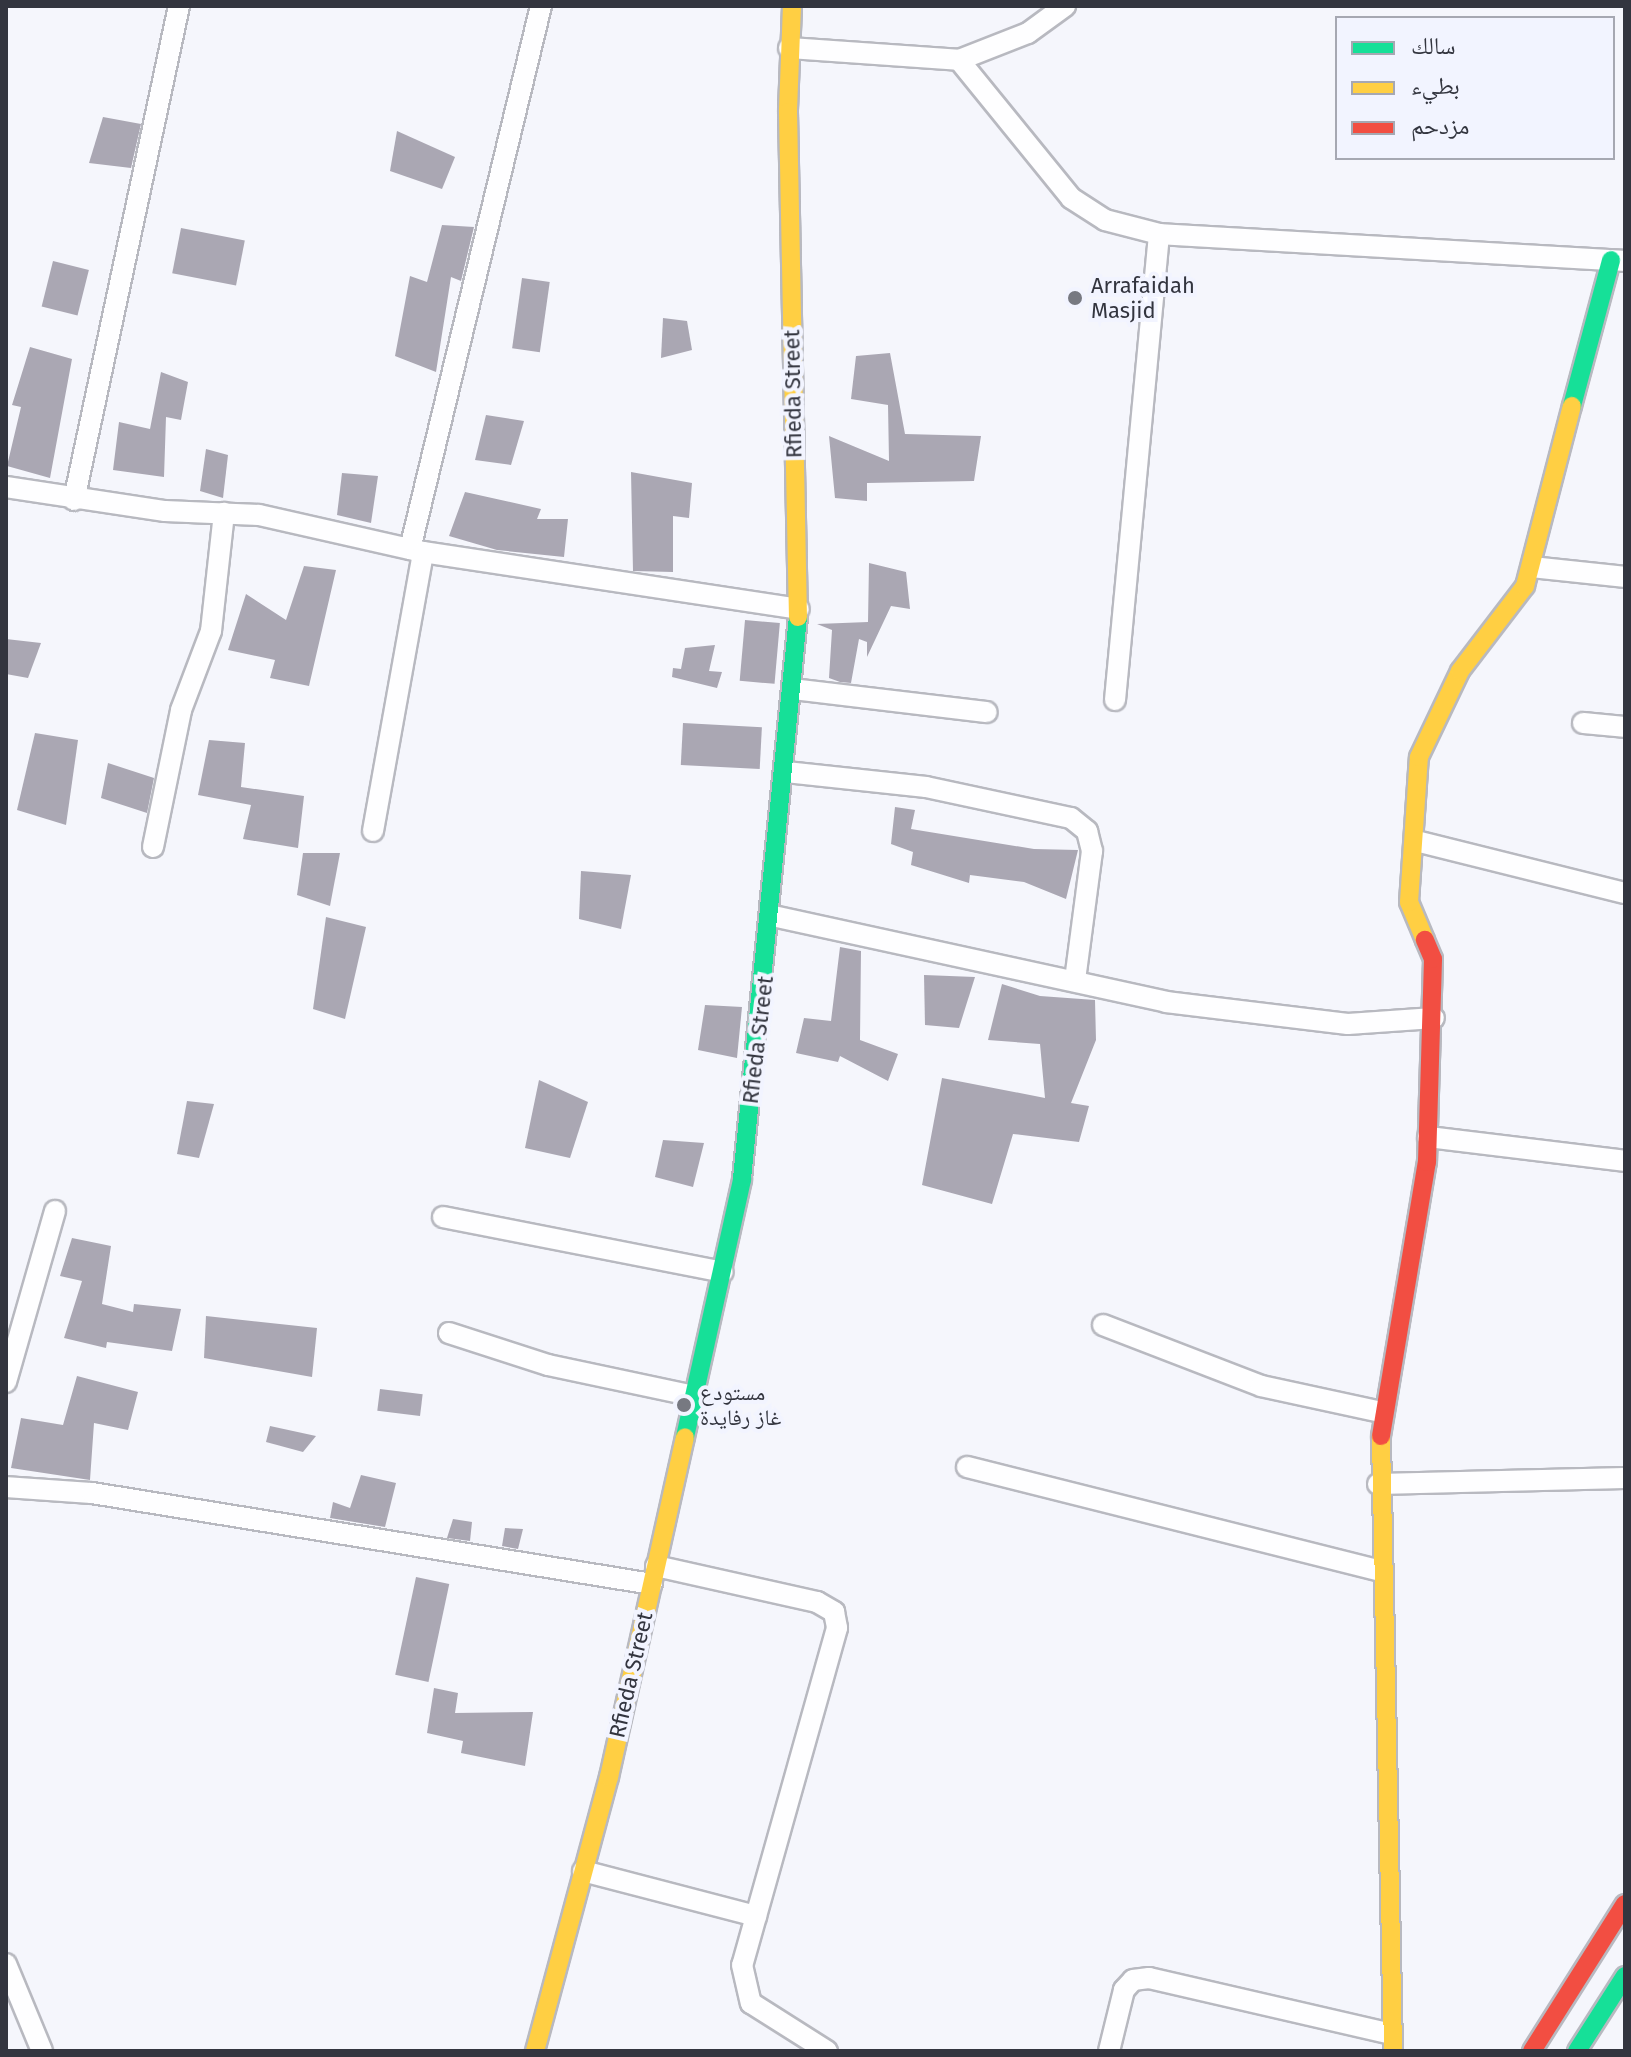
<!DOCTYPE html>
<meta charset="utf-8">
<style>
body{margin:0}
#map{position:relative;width:1631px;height:2057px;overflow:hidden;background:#f5f6fc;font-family:"Fira Sans","Noto Naskh Arabic",sans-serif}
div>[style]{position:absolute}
.building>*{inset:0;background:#aaa7b3;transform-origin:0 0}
.roads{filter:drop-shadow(2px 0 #b8b9c0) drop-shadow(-2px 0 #b8b9c0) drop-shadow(0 2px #b8b9c0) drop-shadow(0 -2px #b8b9c0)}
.street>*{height:20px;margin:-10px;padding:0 10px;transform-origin:10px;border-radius:10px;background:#fefeff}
.fast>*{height:18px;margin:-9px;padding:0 9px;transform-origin:9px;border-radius:9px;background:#16e098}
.slow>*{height:18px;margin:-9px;padding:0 9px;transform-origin:9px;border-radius:9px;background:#ffcf43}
.jam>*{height:18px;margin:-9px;padding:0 9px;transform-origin:9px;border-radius:9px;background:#f24e42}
.dots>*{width:22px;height:22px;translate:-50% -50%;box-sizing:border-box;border:4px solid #f2f4ff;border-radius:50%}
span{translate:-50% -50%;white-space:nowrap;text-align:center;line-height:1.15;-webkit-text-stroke:8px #f2f4ff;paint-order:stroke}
.poi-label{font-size:22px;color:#33353f}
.left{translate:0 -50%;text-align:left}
.street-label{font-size:22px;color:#33353f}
.frame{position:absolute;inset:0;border:8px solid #33353f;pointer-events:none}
.legend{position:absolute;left:1335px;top:16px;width:280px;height:144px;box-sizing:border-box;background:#f2f4ff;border:2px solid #a6a8b2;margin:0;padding:10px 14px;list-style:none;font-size:24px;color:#33353f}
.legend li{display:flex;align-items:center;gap:16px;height:40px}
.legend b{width:40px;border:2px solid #a6a8b2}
</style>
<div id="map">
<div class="building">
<div style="clip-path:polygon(103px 117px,141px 124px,131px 168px,89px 163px)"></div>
<div style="clip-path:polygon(397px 131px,455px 157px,442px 189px,390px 171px)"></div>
<div style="clip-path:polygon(442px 225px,474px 227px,461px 281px,451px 277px,436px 372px,395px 356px,410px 276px,427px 282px)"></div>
<div style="left:181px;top:228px;width:65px;height:46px;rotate:11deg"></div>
<div style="left:53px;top:261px;width:37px;height:47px;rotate:14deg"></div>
<div style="left:522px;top:278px;width:28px;height:71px;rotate:8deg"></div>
<div style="clip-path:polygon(663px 318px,687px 321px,692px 350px,661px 358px)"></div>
<div style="clip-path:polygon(30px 347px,72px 359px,50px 478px,7px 466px,21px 407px,12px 405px)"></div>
<div style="clip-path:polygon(890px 353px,905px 434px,981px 436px,974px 481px,867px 483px,867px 501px,835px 498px,829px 436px,889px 461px,888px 405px,851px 399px,856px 356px)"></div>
<div style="clip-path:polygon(161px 372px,188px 382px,181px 420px,166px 417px,164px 477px,113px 470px,119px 422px,150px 429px)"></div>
<div style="clip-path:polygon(486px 415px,524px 421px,511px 465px,475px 460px)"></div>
<div style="clip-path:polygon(206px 449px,228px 455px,223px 498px,200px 491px)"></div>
<div style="clip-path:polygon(631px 472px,692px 483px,689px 518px,673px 516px,673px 572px,633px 571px)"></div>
<div style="clip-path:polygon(342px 473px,378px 476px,371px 523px,337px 515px)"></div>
<div style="clip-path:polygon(465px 492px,541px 509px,537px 519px,568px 519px,564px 557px,497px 550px,449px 536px)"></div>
<div style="clip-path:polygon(869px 563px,906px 572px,910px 609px,891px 606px,867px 657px,867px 642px,859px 639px,851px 683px,840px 682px,829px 678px,832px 630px,817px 624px,868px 622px)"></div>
<div style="clip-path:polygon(304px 566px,336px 570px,309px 686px,270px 678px,275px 660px,228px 650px,246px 594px,286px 620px)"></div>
<div style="left:745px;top:620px;width:35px;height:61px;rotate:5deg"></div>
<div style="clip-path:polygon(6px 639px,41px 643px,28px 678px,6px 674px)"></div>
<div style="clip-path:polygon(715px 645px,709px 671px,722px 672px,717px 688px,672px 677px,673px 668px,681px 669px,685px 648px)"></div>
<div style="left:683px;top:723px;width:79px;height:42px;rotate:3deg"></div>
<div style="clip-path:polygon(35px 733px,78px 740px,66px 825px,17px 810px)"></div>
<div style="clip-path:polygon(209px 740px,245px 743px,241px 787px,304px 796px,298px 848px,243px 839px,251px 805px,198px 795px)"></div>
<div style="clip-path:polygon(108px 763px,154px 778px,147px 813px,101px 798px)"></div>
<div style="clip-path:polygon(895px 807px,915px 810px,911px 829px,1034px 849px,1078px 850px,1066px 899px,1024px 882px,970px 875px,969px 883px,911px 865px,913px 852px,891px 844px)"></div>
<div style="clip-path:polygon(303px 853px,340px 853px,330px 906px,297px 895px)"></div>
<div style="clip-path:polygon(581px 871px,631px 875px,621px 929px,579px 919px)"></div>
<div style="clip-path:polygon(326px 917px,366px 927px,345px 1019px,313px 1009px)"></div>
<div style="clip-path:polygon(840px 947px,861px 951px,860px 1040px,898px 1054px,888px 1081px,840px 1056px,838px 1062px,796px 1053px,804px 1018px,831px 1021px)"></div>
<div style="clip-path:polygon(924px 975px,975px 977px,959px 1028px,925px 1025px)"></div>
<div style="clip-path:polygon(1002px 984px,1040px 996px,1095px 1000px,1096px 1040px,1071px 1103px,1089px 1106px,1079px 1142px,1013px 1134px,992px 1204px,922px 1185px,942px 1078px,1045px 1098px,1040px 1044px,988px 1040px)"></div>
<div style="clip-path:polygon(705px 1005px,742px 1007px,737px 1058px,698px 1050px)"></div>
<div style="clip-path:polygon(539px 1080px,588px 1102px,570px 1158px,525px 1148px)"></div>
<div style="clip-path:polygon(187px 1101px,214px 1104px,199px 1158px,177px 1154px)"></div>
<div style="clip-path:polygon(663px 1140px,704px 1143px,693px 1187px,655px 1177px)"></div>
<div style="clip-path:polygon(72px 1238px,111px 1246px,102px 1304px,133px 1312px,134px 1304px,181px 1309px,172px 1351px,107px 1342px,106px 1348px,64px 1338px,82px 1281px,60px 1276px)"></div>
<div style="clip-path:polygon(206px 1316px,317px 1328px,312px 1377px,204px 1358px)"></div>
<div style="clip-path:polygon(77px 1376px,138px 1392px,128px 1430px,94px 1423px,90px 1480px,11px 1468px,21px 1418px,63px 1425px)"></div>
<div style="left:380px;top:1389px;width:43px;height:22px;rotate:7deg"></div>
<div style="clip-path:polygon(270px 1426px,316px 1436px,303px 1452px,266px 1442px)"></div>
<div style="clip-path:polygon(361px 1475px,396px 1483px,385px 1527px,330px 1518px,333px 1502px,350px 1508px)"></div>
<div style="clip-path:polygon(453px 1519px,472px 1522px,470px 1541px,447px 1538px)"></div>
<div style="clip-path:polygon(505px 1528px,523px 1529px,518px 1549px,502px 1546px)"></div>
<div style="left:416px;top:1577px;width:34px;height:100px;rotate:12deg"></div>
<div style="clip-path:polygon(434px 1688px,458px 1693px,455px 1713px,533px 1712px,525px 1766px,461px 1753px,463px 1741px,427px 1733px)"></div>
</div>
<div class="roads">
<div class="street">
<div style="left:789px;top:48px;width:170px;rotate:4deg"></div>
<div style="left:959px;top:60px;width:178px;rotate:50.9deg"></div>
<div style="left:1071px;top:198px;width:40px;rotate:32.9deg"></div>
<div style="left:1105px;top:220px;width:56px;rotate:14.5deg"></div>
<div style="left:1159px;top:234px;width:467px;rotate:3.3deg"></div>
<div style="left:959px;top:60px;width:74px;rotate:-21.4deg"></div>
<div style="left:1028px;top:33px;width:46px;rotate:-36.1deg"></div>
<div style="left:6px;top:487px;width:161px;rotate:8.6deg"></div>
<div style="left:165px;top:511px;width:94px;rotate:2.4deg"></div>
<div style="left:259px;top:515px;width:168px;rotate:12.7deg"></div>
<div style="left:423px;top:552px;width:380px;rotate:8.6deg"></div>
<div style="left:74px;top:500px;width:505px;rotate:-78deg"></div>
<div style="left:410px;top:549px;width:559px;rotate:-76.44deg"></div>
<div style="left:1532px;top:567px;width:94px;rotate:6.1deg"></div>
<div style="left:793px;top:689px;width:195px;rotate:6.8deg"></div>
<div style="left:1115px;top:700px;width:468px;rotate:-84.6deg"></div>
<div style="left:1583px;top:723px;width:42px;rotate:5.4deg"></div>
<div style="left:786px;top:772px;width:141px;rotate:6.1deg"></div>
<div style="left:926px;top:787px;width:148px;rotate:12.1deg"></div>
<div style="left:1071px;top:818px;width:21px;rotate:39deg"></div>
<div style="left:1087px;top:831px;width:21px;rotate:76deg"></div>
<div style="left:1092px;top:851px;width:131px;rotate:97.5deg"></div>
<div style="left:373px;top:831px;width:283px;rotate:-79.8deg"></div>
<div style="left:1416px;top:841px;width:215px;rotate:14deg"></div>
<div style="left:153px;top:847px;width:140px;rotate:-78.4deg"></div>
<div style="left:181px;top:710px;width:85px;rotate:-69.2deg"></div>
<div style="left:211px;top:631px;width:119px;rotate:-83.7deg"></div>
<div style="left:773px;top:916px;width:402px;rotate:12.3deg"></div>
<div style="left:1166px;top:1002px;width:183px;rotate:6.9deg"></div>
<div style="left:1348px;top:1024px;width:86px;rotate:-4deg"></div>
<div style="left:1428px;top:1137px;width:198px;rotate:6.9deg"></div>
<div style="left:443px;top:1217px;width:285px;rotate:11.1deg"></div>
<div style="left:1103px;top:1325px;width:169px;rotate:21.1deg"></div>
<div style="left:1261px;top:1386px;width:123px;rotate:12.2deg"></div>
<div style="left:449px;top:1333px;width:104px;rotate:17.9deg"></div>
<div style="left:548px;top:1365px;width:153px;rotate:12deg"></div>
<div style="left:6px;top:1382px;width:178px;rotate:-74deg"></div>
<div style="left:967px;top:1467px;width:423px;rotate:14.1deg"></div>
<div style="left:1378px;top:1484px;width:247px;rotate:-1.4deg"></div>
<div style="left:6px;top:1487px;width:86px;rotate:4deg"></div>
<div style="left:92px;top:1493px;width:567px;rotate:9.23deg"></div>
<div style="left:656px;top:1566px;width:165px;rotate:12.6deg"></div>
<div style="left:817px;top:1602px;width:20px;rotate:30deg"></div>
<div style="left:834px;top:1612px;width:16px;rotate:79deg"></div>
<div style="left:837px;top:1628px;width:350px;rotate:105.7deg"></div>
<div style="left:742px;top:1965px;width:39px;rotate:77deg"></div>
<div style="left:751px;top:2003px;width:90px;rotate:32.3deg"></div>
<div style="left:583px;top:1871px;width:179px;rotate:14.6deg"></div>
<div style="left:6px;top:1964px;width:94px;rotate:67.5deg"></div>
<div style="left:1109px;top:2051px;width:63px;rotate:-76.2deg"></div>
<div style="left:1124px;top:1990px;width:13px;rotate:-48deg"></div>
<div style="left:1133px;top:1980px;width:16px;rotate:-7deg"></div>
<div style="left:1149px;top:1978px;width:249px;rotate:13deg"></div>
</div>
<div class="fast">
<div style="left:1572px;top:406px;width:151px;rotate:-75deg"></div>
<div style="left:685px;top:1437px;width:264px;rotate:-77.5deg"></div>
<div style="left:742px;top:1179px;width:565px;rotate:-84.31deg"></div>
<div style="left:1577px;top:2051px;width:89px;rotate:-57.4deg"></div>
</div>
<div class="slow">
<div style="left:792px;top:6px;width:106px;rotate:92.2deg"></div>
<div style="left:788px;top:112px;width:505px;rotate:88.87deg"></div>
<div style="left:1425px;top:940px;width:41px;rotate:-112.8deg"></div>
<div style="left:1409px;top:902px;width:145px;rotate:-86.1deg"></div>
<div style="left:1419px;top:757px;width:95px;rotate:-64.5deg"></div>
<div style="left:1460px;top:671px;width:107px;rotate:-52.6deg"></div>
<div style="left:1525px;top:586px;width:186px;rotate:-75.4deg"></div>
<div style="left:1381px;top:1436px;width:615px;rotate:88.88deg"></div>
<div style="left:535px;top:2051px;width:284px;rotate:-74.9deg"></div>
<div style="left:609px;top:1777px;width:348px;rotate:-77.4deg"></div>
</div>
<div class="jam">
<div style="left:1381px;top:1436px;width:278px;rotate:-80.5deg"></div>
<div style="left:1427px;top:1162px;width:203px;rotate:-88.3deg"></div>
<div style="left:1433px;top:959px;width:21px;rotate:-113deg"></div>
<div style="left:1532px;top:2051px;width:174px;rotate:-57.7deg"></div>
</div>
</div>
<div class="dots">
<div style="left:1075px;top:298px;background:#777981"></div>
<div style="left:684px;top:1405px;background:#777981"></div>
</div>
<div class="poi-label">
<span class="left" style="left:1091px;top:298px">Arrafaidah<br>Masjid</span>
<span class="left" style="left:700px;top:1405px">مستودع<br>غاز رفايدة</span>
</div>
<div class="street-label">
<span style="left:793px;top:394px;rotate:-91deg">Rfieda Street</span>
<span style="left:758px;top:1040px;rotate:-83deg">Rfieda Street</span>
<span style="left:631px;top:1675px;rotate:-77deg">Rfieda Street</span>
</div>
<div class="frame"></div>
<ul class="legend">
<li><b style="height:10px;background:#16e098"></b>سالك</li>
<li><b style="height:10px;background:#ffcf43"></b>بطيء</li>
<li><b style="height:10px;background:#f24e42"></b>مزدحم</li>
</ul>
</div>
